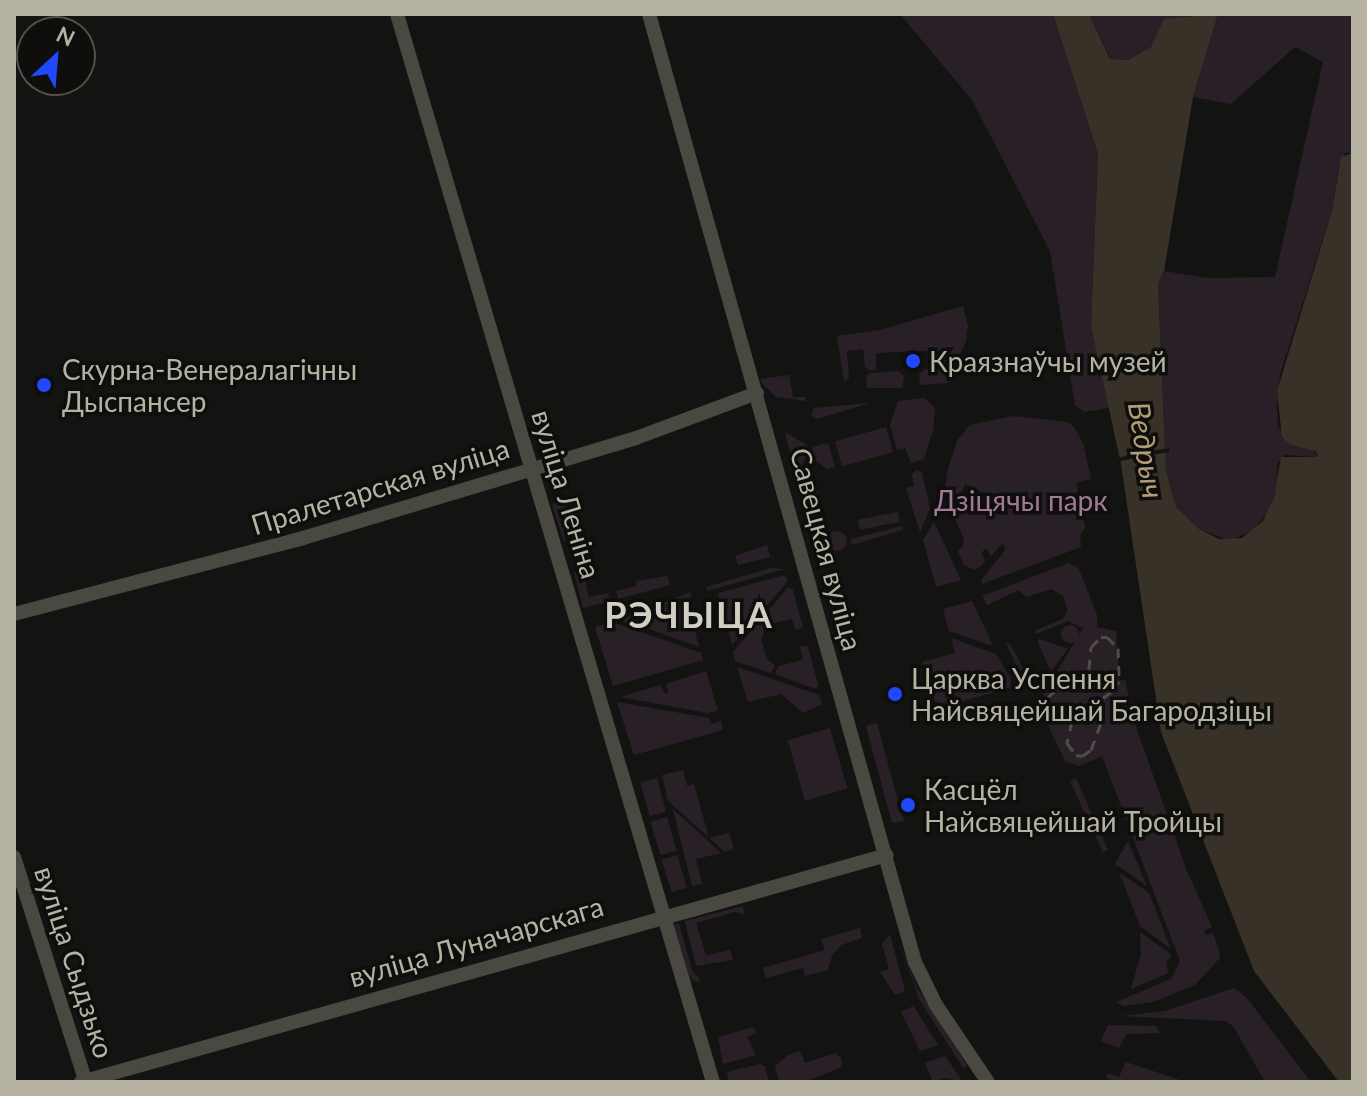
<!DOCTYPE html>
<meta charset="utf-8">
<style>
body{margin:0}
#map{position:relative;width:1367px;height:1096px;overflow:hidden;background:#131412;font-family:Lato,sans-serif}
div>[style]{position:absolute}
.green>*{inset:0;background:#292027;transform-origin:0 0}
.round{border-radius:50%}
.water>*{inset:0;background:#383128}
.pier>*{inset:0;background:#131412}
.secondary>*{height:14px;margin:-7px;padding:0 7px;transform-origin:7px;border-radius:7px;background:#494841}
.rail>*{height:3px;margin-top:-1.5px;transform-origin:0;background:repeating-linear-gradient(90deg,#4e4d46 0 10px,transparent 0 18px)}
.dots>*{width:22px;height:22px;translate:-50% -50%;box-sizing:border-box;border:4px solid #0e0f0d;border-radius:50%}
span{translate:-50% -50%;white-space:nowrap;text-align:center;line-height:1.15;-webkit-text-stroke:7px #0e0f0d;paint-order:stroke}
.poi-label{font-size:28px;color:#b5b2a2}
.left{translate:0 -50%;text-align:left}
.street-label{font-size:28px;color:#b5b2a2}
.park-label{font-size:28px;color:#a17898}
.water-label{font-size:30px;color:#b39c77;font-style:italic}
.district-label{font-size:36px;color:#d1cfc4;font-weight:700;letter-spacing:2px}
.frame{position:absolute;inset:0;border:16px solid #b5b2a2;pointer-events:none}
.north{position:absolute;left:16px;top:16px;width:80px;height:80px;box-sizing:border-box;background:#0e0f0d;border:2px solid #515049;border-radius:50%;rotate:26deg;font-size:22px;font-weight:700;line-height:32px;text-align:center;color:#b5b2a2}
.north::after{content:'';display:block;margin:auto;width:28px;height:36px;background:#2148fc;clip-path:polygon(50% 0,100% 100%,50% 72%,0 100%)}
</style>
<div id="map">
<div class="green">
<div style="clip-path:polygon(900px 14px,1053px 14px,1098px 154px,1091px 327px,1109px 408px,1084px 412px,1075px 405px,1050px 251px,972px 100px)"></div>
<div style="clip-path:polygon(1089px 14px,1190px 14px,1188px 18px,1164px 19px,1151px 47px,1128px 60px,1111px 59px)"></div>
<div style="clip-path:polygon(1218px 14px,1353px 14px,1353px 153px,1345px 153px,1339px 165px,1332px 211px,1280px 374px,1277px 405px,1278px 426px,1291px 445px,1312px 449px,1318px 457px,1285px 455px,1277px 463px,1277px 486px,1270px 510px,1253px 530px,1230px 541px,1199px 529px,1176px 507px,1166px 471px,1158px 284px,1164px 271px,1207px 278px,1275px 277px,1323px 62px,1295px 47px,1231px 104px,1193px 97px)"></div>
<div style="clip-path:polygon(963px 306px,968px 326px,966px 341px,947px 383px,920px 385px,919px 374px,925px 369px,944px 368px,943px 350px,876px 353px,876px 370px,869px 370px,865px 367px,863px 349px,847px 351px,849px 378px,844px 382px,837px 336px,880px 330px)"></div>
<div style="clip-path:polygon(898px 371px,904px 376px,902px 388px,867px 388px,866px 376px,870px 373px)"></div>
<div style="clip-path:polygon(789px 375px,793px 397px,805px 397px,806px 401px,776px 397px,762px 383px,761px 379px)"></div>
<div style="clip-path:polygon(924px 398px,935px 408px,933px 430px,924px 459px,911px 463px,905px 448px,897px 450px,890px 425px,898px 401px)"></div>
<div style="clip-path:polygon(870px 403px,817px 419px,811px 415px,814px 408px)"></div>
<div style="clip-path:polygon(evenodd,1013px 416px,1068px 422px,1075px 428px,1083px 443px,1091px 479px,1076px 483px,1085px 527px,1080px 536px,1081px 547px,982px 584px,982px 579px,1006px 549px,1002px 544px,991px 556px,986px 548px,981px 553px,985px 561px,981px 566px,974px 570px,964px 565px,958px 551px,964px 544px,963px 537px,954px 516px,943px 504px,948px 469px,957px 441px,970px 425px,1013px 416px,965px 484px,979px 490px,982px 500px,972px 510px,964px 506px,959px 499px,965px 484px)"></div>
<div style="left:886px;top:427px;width:26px;height:53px;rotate:74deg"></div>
<div style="clip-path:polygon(785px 432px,808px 446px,809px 451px,800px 469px,793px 465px)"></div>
<div style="clip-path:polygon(828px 443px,835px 467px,827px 469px,815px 460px,812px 447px)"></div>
<div style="clip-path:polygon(916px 470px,922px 472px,930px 508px,920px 532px,906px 488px,914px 486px,912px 475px)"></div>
<div style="clip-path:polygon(803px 473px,815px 481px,819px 496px,803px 502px,798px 481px)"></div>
<div style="clip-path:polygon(564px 497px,575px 539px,564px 541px,552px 505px,558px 498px)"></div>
<div style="left:898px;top:512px;width:10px;height:41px;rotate:79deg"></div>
<div style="clip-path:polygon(934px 522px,961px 580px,936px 587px,923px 540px)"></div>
<div style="clip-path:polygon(902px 526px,903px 530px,852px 545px,851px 539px)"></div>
<div class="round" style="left:827px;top:531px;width:20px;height:20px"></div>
<div style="clip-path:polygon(767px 545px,770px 557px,738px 565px,735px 556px)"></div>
<div style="clip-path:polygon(1069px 563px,1079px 569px,1097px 615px,1097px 627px,1116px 631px,1119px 681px,1125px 680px,1136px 727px,1187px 871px,1212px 927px,1204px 931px,1206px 935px,1213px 933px,1220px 954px,1219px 959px,1195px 985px,1153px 1002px,1124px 1006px,1116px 1002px,1171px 979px,1180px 961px,1102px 756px,1079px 766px,1065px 761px,1038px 704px,1083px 628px,1068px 621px,1036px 634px,1034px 631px,1063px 619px,1068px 611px,1063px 596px,1052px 589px,1026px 597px,1019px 590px,987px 605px,982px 596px)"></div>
<div style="clip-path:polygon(771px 568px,785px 569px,707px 591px,706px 587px)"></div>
<div style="clip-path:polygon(583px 570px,589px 597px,608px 593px,610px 601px,583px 608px,574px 572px)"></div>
<div style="clip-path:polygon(785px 575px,788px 581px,732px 645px,718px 593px)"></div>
<div style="clip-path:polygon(667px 576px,670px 585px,618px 599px,616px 591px,637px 586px,636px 581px)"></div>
<div style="clip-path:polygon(788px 587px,793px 590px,803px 628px,795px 630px,792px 619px,769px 624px,761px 620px)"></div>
<div style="left:690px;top:592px;width:5px;height:72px;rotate:68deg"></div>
<div style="clip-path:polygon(972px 601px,991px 641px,993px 646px,949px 631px,943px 609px)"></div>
<div style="clip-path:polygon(687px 602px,699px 647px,622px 619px)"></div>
<div style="clip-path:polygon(612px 622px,701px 653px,703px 660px,613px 686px,595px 627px)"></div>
<div style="clip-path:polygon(758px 623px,765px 627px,761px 640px,767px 659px,775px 666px,771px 673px,735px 661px,733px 652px)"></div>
<div class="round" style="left:1061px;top:625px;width:18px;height:18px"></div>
<div style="clip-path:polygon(951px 638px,996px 654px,1011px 679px,1010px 688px,948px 705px,935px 702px,922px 662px,955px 653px)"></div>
<div style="clip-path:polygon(1040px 639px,1068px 649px,1051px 671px,1037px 641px)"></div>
<div style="clip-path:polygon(1005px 642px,1011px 645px,1032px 686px,1030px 692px)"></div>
<div style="clip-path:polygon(807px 645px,819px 687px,813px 688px,775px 674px,779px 666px,803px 660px,800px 647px)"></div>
<div style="clip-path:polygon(737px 667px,819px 695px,822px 704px,803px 713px,781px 694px,748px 702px)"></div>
<div style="clip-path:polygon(706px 671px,718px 711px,707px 713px,621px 697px,660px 685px,665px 694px,669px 693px,666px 684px)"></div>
<div style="clip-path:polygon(617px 702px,709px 718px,711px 724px,721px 721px,723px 730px,634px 755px)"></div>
<div style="clip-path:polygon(877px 723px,895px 790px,904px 821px,892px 823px,866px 726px)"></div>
<div style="left:830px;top:728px;width:63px;height:44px;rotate:74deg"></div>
<div style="clip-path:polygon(683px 770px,687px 786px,694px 784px,709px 838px,729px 833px,734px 849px,725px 852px,668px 801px,662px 775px)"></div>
<div style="left:657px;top:778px;width:35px;height:17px;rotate:75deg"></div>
<div style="clip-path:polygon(1076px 778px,1108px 850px,1103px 852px,1070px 781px)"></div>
<div style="clip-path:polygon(673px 809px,721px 853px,696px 859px,702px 884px,692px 886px)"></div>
<div style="left:667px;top:817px;width:35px;height:17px;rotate:74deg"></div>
<div style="clip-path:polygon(1128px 841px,1147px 886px,1115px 864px)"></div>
<div style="left:677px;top:855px;width:34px;height:16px;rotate:73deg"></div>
<div style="clip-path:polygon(1119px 872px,1149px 893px,1171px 949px,1140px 926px)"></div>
<div style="clip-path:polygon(743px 906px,744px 915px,735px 912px,696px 923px,706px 955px,730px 950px,733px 960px,696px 966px,685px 921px)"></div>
<div style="clip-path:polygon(679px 924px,692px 970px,701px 981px,696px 982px,689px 976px,674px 925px)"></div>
<div style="clip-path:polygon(860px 928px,862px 938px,841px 945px,832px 956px,828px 970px,805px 976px,803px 968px,766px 978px,763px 968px,825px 950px,821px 939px)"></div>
<div style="clip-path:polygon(1140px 932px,1172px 955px,1166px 962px,1168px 973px,1131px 989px,1141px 954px)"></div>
<div style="clip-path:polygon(890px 935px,905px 991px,895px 995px,880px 972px,889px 969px,882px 944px)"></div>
<div style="clip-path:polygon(898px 939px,916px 986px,967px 1065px,964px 1069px,919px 999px)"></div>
<div style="clip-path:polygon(1234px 988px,1246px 997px,1311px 1082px,1265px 1082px,1233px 1026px,1225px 1021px,1121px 1016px,1165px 1011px)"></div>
<div style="clip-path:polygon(913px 1006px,916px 1010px,938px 1045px,920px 1051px,901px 1012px)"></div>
<div style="clip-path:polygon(1108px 1025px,1156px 1026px,1160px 1033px,1126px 1034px,1119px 1048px,1101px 1041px)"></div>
<div style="clip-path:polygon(754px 1027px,756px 1033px,747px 1037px,756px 1055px,723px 1064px,718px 1037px)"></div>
<div style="clip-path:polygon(800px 1051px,805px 1063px,835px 1053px,841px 1058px,842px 1067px,805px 1082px,779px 1082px,775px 1066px,788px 1055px)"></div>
<div style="clip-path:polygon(945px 1056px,962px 1081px,945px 1078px,933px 1082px,925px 1063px)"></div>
<div style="clip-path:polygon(1126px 1062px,1180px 1080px,1180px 1082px,1117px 1082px,1106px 1078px,1109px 1073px,1119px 1077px)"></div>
<div style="clip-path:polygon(760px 1064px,765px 1066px,769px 1082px,729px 1082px,727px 1072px)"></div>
</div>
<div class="water">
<div style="clip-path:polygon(1053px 14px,1089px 14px,1110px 59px,1128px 60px,1151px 47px,1164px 19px,1218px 14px,1193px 97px,1164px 271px,1158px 284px,1166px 471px,1176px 507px,1199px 529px,1219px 539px,1242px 538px,1263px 521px,1274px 498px,1281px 457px,1318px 457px,1316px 451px,1291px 445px,1282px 437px,1277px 391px,1332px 211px,1341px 157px,1353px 153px,1353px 1082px,1339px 1082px,1254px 971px,1161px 732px,1121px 464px,1091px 327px,1098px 154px)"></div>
</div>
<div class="pier">
<div style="clip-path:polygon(1150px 448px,1151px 451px,1169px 448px,1169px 452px,1152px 455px,1152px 459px,1141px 461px,1140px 457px,1117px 462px,1116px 459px)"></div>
</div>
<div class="secondary">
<div style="left:397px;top:14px;width:1114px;rotate:73.52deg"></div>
<div style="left:649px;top:14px;width:985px;rotate:74.33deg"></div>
<div style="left:915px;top:962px;width:48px;rotate:64deg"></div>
<div style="left:936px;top:1005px;width:93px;rotate:56deg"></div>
<div style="left:14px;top:614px;width:299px;rotate:-14.7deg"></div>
<div style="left:303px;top:538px;width:348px;rotate:-16.7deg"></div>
<div style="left:636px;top:438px;width:129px;rotate:-20.4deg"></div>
<div style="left:14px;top:857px;width:236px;rotate:72.3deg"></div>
<div style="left:81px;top:1082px;width:837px;rotate:-15.73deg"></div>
</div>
<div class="rail">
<div style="left:1100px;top:706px;width:4px;rotate:-146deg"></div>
<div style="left:1097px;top:704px;width:12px;rotate:-175deg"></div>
<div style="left:1085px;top:703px;width:23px;rotate:151deg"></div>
<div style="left:1065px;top:714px;width:9px;rotate:180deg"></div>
<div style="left:1056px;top:714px;width:9px;rotate:-139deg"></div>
<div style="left:1049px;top:708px;width:10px;rotate:-101deg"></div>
<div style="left:1047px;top:698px;width:13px;rotate:-42deg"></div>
<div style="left:1057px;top:689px;width:25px;rotate:-5deg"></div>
<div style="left:1082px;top:687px;width:19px;rotate:-69deg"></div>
<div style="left:1089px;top:669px;width:22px;rotate:-85deg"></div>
<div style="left:1091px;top:647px;width:14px;rotate:-45deg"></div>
<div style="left:1101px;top:637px;width:6px"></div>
<div style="left:1107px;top:637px;width:16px;rotate:45deg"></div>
<div style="left:1118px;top:648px;width:33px;rotate:88deg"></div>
<div style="left:1119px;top:681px;width:14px;rotate:126deg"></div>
<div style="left:1111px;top:692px;width:15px;rotate:143deg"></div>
<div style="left:1099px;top:701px;width:4px;rotate:124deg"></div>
<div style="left:1097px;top:704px;width:8px;rotate:140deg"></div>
<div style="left:1091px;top:709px;width:22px;rotate:148deg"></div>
<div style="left:1072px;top:721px;width:23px;rotate:103deg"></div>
<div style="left:1067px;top:743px;width:15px;rotate:53deg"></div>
<div style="left:1076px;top:755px;width:6px;rotate:9deg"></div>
<div style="left:1082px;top:756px;width:11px;rotate:-34deg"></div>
<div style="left:1091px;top:750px;width:33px;rotate:-70deg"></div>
<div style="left:1102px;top:719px;width:13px;rotate:-99deg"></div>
</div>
<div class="dots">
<div style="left:913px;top:361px;background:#2148fc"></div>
<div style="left:44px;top:385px;background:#2148fc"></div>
<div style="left:895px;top:694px;background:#2148fc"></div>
<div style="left:908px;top:805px;background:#2148fc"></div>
</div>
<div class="poi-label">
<span class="left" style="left:929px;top:361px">Краязнаўчы музей</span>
<span class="left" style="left:62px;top:385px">Скурна-Венералагічны<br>Дыспансер</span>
<span class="left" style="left:911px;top:694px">Царква Успення<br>Найсвяцейшай Багародзіцы</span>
<span class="left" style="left:924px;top:805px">Касцёл<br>Найсвяцейшай Тройцы</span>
</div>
<div class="street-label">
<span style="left:380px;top:486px;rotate:-17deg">Пралетарская вуліца</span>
<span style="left:567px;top:494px;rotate:73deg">вуліца Леніна</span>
<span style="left:827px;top:549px;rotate:75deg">Савецкая вуліца</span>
<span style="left:476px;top:941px;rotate:-16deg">вуліца Луначарскага</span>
<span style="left:75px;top:962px;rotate:72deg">вуліца Сыдзько</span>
</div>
<div class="park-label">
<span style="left:1021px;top:500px">Дзіцячы парк</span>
</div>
<div class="water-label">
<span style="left:1147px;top:450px;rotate:81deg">Ведрыч</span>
</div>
<div class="district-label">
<span style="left:689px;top:615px">РЭЧЫЦА</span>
</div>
<div class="frame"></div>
<div class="north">N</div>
</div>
